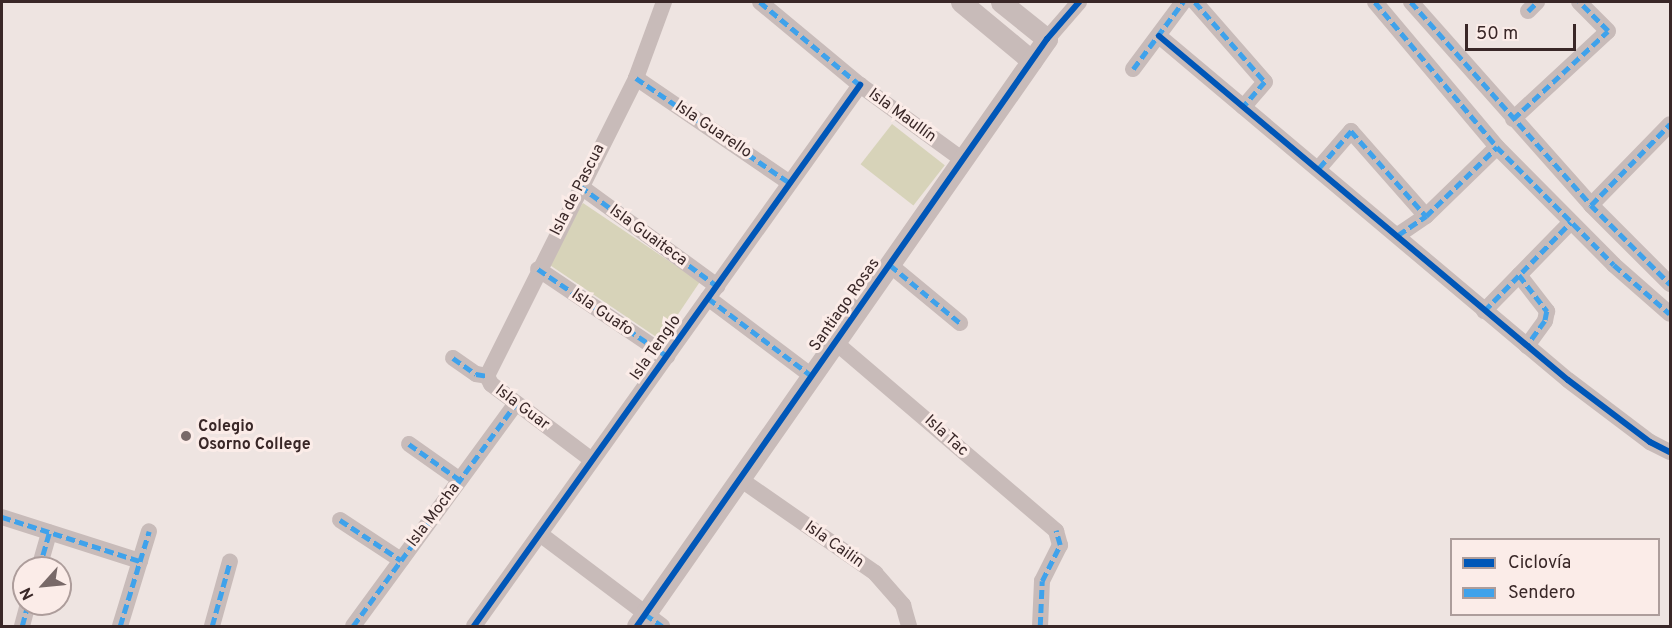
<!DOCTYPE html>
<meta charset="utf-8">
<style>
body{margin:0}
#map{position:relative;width:1672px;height:628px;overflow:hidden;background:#eee4e1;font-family:Overpass,sans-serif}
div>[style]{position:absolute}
.green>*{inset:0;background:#d7d3b9;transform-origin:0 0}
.minor>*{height:16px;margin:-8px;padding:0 8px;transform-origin:8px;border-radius:8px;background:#c8bbb9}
.tertiary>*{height:21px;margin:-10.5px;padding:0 10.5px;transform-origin:10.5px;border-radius:10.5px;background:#c8bbb9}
.quiet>*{height:4.5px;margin-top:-2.25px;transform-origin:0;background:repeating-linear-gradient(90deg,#3fa2eb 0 9px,transparent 0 13.5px)}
.cycleway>*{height:6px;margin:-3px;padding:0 3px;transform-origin:3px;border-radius:3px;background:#0057b8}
.dots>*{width:16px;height:16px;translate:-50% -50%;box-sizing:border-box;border:3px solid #fbece8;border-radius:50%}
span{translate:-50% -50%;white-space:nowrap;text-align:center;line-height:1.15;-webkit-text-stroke:6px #fbece8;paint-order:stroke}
.street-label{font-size:16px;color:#392727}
.poi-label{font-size:16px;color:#392727;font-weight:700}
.left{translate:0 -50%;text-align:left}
.frame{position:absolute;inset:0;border:3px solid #392727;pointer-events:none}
.legend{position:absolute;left:1450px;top:538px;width:210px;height:78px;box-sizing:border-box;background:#fbece8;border:2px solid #ad9d9b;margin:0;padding:8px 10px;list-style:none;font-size:18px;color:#392727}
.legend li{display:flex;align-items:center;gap:12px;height:30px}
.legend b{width:30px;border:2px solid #ad9d9b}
.north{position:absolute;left:12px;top:556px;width:60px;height:60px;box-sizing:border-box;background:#fbece8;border:2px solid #ad9d9b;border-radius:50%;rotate:243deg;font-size:16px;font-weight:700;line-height:24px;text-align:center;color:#392727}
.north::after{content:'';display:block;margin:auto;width:21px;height:27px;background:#786968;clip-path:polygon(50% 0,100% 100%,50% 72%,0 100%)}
.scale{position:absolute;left:1465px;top:24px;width:111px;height:27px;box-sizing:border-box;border:3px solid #392727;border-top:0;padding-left:8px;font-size:18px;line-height:21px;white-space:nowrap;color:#392727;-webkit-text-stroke:4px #fbece8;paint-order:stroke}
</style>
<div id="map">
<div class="green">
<div style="left:892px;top:124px;width:67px;height:51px;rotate:38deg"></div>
<div style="left:583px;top:203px;width:141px;height:70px;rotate:34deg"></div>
</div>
<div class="minor">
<div style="left:760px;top:2px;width:130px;rotate:39.7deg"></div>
<div style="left:860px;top:85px;width:127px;rotate:36.1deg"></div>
<div style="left:1195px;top:2px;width:106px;rotate:48.8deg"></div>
<div style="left:1265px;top:82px;width:33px;rotate:131deg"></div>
<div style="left:1375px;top:2px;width:189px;rotate:49.9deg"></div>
<div style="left:1497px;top:147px;width:166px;rotate:45.2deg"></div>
<div style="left:1614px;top:265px;width:74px;rotate:41.2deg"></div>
<div style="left:1411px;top:2px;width:271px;rotate:48.4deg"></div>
<div style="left:1591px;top:205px;width:112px;rotate:45deg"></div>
<div style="left:1528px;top:11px;width:13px;rotate:-45deg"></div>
<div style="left:1159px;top:36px;width:534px;rotate:40.07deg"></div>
<div style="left:1568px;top:380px;width:103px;rotate:37.1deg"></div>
<div style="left:1650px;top:442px;width:22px;rotate:27deg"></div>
<div style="left:1047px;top:39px;width:49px;rotate:-49.1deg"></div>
<div style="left:1133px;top:69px;width:84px;rotate:-53.3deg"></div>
<div style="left:636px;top:78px;width:186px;rotate:34.3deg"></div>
<div style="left:1513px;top:119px;width:129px;rotate:-42.8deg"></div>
<div style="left:1608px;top:31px;width:41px;rotate:-135deg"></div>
<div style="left:1319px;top:168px;width:49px;rotate:-49.1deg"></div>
<div style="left:1351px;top:131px;width:113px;rotate:48.6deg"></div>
<div style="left:580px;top:186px;width:170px;rotate:36.1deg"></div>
<div style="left:1591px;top:205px;width:113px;rotate:-45.7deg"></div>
<div style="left:1398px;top:235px;width:34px;rotate:-34deg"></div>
<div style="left:1426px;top:216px;width:99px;rotate:-44.2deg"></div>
<div style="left:890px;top:265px;width:91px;rotate:39.6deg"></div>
<div style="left:538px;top:269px;width:156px;rotate:34deg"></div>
<div style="left:1519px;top:275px;width:46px;rotate:52.1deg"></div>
<div style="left:1547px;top:311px;width:10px;rotate:101deg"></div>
<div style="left:1545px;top:321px;width:31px;rotate:126deg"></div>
<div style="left:708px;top:298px;width:130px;rotate:36.9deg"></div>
<div style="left:1484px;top:311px;width:124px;rotate:-45.7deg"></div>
<div style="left:835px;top:342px;width:291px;rotate:40.5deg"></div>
<div style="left:1056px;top:531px;width:15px;rotate:74deg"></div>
<div style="left:1060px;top:545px;width:40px;rotate:116.6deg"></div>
<div style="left:1042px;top:581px;width:45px;rotate:92.5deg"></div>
<div style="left:453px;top:358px;width:28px;rotate:35deg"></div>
<div style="left:476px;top:374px;width:11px;rotate:10deg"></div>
<div style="left:487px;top:376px;width:333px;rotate:-63.4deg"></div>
<div style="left:636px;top:78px;width:81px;rotate:-69.8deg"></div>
<div style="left:487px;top:376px;width:9px;rotate:63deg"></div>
<div style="left:491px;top:384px;width:126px;rotate:37deg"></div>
<div style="left:409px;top:444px;width:62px;rotate:35.2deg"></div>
<div style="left:740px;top:479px;width:165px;rotate:34.8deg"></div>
<div style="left:875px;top:573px;width:43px;rotate:48.8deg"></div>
<div style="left:903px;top:605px;width:22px;rotate:74deg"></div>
<div style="left:2px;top:517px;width:145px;rotate:17.7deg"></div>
<div style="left:340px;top:520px;width:73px;rotate:33.3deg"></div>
<div style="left:540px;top:534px;width:153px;rotate:37deg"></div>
<div style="left:39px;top:568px;width:37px;rotate:-74deg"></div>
<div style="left:22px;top:626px;width:23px;rotate:-75deg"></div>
<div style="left:120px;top:626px;width:99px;rotate:-73deg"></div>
<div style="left:212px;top:626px;width:67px;rotate:-74.5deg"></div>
<div style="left:353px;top:626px;width:276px;rotate:-53.8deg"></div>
<div style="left:474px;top:626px;width:665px;rotate:-54.49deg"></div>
</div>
<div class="tertiary">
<div style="left:961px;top:2px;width:92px;rotate:39.7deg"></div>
<div style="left:637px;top:626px;width:716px;rotate:-55.07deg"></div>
<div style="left:1047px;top:39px;width:59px;rotate:-141.2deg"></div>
</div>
<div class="quiet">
<div style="left:760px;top:2px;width:130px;rotate:39.7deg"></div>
<div style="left:1195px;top:2px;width:106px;rotate:48.8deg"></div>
<div style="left:1265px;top:82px;width:33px;rotate:131deg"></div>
<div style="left:1375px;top:2px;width:189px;rotate:49.9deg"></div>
<div style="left:1497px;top:147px;width:166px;rotate:45.2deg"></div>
<div style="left:1614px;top:265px;width:74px;rotate:41.2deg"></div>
<div style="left:1411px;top:2px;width:271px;rotate:48.4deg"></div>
<div style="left:1591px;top:205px;width:112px;rotate:45deg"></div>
<div style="left:1528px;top:11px;width:13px;rotate:-45deg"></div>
<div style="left:1133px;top:69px;width:84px;rotate:-53.3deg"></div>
<div style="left:636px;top:78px;width:186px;rotate:34.3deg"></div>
<div style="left:1513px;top:119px;width:129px;rotate:-42.8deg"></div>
<div style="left:1608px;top:31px;width:41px;rotate:-135deg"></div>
<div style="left:1319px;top:168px;width:49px;rotate:-49.1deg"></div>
<div style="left:1351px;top:131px;width:113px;rotate:48.6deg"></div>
<div style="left:580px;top:186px;width:170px;rotate:36.1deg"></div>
<div style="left:1591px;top:205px;width:113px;rotate:-45.7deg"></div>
<div style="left:1398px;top:235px;width:34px;rotate:-34deg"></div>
<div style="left:1426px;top:216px;width:99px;rotate:-44.2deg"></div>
<div style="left:890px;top:265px;width:91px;rotate:39.6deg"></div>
<div style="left:538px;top:269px;width:156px;rotate:34deg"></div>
<div style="left:1519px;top:275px;width:46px;rotate:52.1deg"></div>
<div style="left:1547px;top:311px;width:10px;rotate:101deg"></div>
<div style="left:1545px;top:321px;width:31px;rotate:126deg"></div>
<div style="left:708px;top:298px;width:130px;rotate:36.9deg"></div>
<div style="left:1484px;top:311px;width:124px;rotate:-45.7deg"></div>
<div style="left:453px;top:358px;width:28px;rotate:35deg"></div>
<div style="left:476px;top:374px;width:11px;rotate:10deg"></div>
<div style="left:409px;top:444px;width:62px;rotate:35.2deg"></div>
<div style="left:2px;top:517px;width:145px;rotate:17.7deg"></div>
<div style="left:340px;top:520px;width:73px;rotate:33.3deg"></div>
<div style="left:39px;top:568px;width:37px;rotate:-74deg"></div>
<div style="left:645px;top:614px;width:21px;rotate:35deg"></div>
<div style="left:22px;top:626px;width:23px;rotate:-75deg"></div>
<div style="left:120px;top:626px;width:99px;rotate:-73deg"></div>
<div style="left:212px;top:626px;width:67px;rotate:-74.5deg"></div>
<div style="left:353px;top:626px;width:276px;rotate:-53.8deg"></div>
<div style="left:1040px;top:626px;width:45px;rotate:-87.5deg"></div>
<div style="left:1042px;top:581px;width:40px;rotate:-63.4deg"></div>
<div style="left:1060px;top:545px;width:15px;rotate:-106deg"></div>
</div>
<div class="cycleway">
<div style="left:1159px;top:36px;width:534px;rotate:40.07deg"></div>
<div style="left:1568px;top:380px;width:103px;rotate:37.1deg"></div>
<div style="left:1650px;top:442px;width:22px;rotate:27deg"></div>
<div style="left:474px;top:626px;width:665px;rotate:-54.49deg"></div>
<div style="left:637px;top:626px;width:716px;rotate:-55.07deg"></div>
<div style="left:1047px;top:39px;width:49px;rotate:-49.1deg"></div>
</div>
<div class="dots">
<div style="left:186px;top:436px;background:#786968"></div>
</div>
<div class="street-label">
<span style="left:902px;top:116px;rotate:36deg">Isla Maullín</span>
<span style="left:713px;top:130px;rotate:34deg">Isla Guarello</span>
<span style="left:578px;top:190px;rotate:-63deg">Isla de Pascua</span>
<span style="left:648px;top:236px;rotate:36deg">Isla Guaiteca</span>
<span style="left:845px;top:305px;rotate:-55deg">Santiago Rosas</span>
<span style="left:602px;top:313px;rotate:34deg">Isla Guafo</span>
<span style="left:656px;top:348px;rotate:-55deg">Isla Tenglo</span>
<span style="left:522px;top:408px;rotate:37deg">Isla Guar</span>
<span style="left:946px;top:436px;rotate:42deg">Isla Tac</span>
<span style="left:434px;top:515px;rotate:-53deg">Isla Mocha</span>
<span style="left:834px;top:545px;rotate:35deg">Isla Cailin</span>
</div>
<div class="poi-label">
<span class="left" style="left:198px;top:436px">Colegio<br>Osorno College</span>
</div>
<div class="frame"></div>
<ul class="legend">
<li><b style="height:8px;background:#0057b8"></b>Ciclovía</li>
<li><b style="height:8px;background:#3fa2eb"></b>Sendero</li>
</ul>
<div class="north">N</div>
<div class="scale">50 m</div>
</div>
